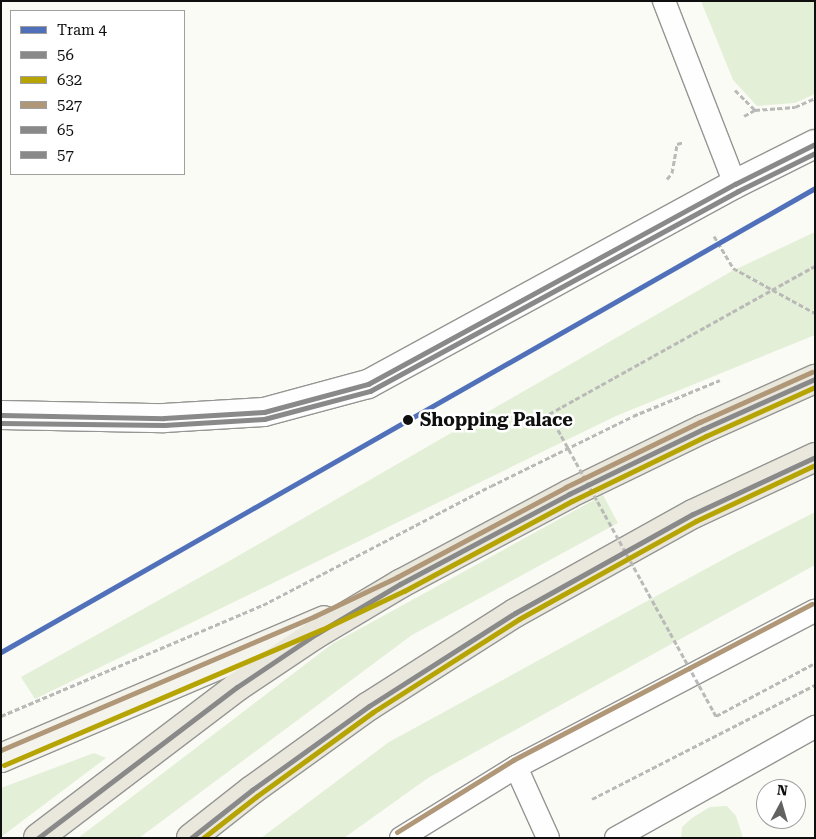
<!DOCTYPE html>
<style>
body{margin:0}
#map{position:relative;width:816px;height:839px;overflow:hidden;background:#fbfbf6;font-family:"Roboto Serif",serif}
div>[style]{position:absolute}
.green>*{inset:0;background:#e3efd7}
.path>*{height:3px;margin-top:-1.5px;transform-origin:0;background:repeating-linear-gradient(90deg,#b9b9b8 0 5px,transparent 0 7.5px)}
.roads{filter:drop-shadow(1px 0 #959593) drop-shadow(-1px 0 #959593) drop-shadow(0 1px #959593) drop-shadow(0 -1px #959593)}
.lane>*{height:22px;margin:-11px;padding:0 11px;transform-origin:11px;border-radius:11px;background:#fefefe}
.street>*{height:28px;margin:-14px;padding:0 14px;transform-origin:14px;border-radius:14px;background:#fefefe}
.secondary>*{height:28px;margin:-14px;padding:0 14px;transform-origin:14px;border-radius:14px;background:#f4f4ec}
.primary>*{height:28px;margin:-14px;padding:0 14px;transform-origin:14px;border-radius:14px;background:#eae8dc}
.path-bridge>*{height:3px;margin-top:-1.5px;transform-origin:0;background:repeating-linear-gradient(90deg,#b9b9b8 0 5px,transparent 0 7.5px)}
.bus-1>*{height:5px;margin:-2.5px;padding:0 2.5px;transform-origin:2.5px;border-radius:2.5px;background:#898989}
.bus-2>*{height:5px;margin:-2.5px;padding:0 2.5px;transform-origin:2.5px;border-radius:2.5px;background:#b6a404}
.bus-3>*{height:5px;margin:-2.5px;padding:0 2.5px;transform-origin:2.5px;border-radius:2.5px;background:#af9778}
.bus-4>*{height:5px;margin:-2.5px;padding:0 2.5px;transform-origin:2.5px;border-radius:2.5px;background:#898989}
.bus-5>*{height:5px;margin:-2.5px;padding:0 2.5px;transform-origin:2.5px;border-radius:2.5px;background:#898989}
.tram-1>*{height:5px;margin:-2.5px;padding:0 2.5px;transform-origin:2.5px;border-radius:2.5px;background:#5071b9}
.dots>*{width:14px;height:14px;translate:-50% -50%;box-sizing:border-box;border:2px solid #fff;border-radius:50%}
span{translate:-50% -50%;white-space:nowrap;text-align:center;line-height:1.15;-webkit-text-stroke:5px #fff;paint-order:stroke}
.stop-label{font-size:18px;color:#0f0f0f;font-weight:700}
.left{translate:0 -50%;text-align:left}
.frame{position:absolute;inset:0;border:2px solid #0f0f0f;pointer-events:none}
.legend{position:absolute;left:10px;top:10px;width:175px;height:165px;box-sizing:border-box;background:#fff;border:1px solid #9f9f9f;margin:0;padding:6px 9px;list-style:none;font-size:15px;color:#0f0f0f}
.legend li{display:flex;align-items:center;gap:10px;height:25px}
.legend b{width:25px;border:1px solid #9f9f9f}
.north{position:absolute;left:756px;top:779px;width:50px;height:50px;box-sizing:border-box;background:#fff;border:1px solid #9f9f9f;border-radius:50%;rotate:6deg;font-size:14px;font-weight:700;line-height:20px;text-align:center;color:#0f0f0f}
.north::after{content:'';display:block;margin:auto;width:18px;height:22px;background:#626260;clip-path:polygon(50% 0,100% 100%,50% 72%,0 100%)}
</style>
<div id="map">
<div class="green">
<div style="clip-path:polygon(701px 1px,815px 1px,815px 94px,795px 103px,757px 106px,733px 80px)"></div>
<div style="clip-path:polygon(815px 232px,815px 335px,616px 416px,35px 699px,21px 677px,231px 560px,732px 271px)"></div>
<div style="clip-path:polygon(603px 495px,618px 523px,412px 635px,139px 838px,78px 838px,332px 644px)"></div>
<div style="clip-path:polygon(815px 512px,815px 565px,428px 778px,344px 838px,261px 838px,389px 742px,735px 553px)"></div>
<div style="clip-path:polygon(94px 753px,106px 758px,1px 837px,1px 788px)"></div>
<div style="clip-path:polygon(727px 806px,736px 816px,743px 838px,681px 838px,682px 827px,692px 818px,710px 807px)"></div>
</div>
<div class="path">
<div style="left:735px;top:90px;width:28px;rotate:45deg"></div>
<div style="left:755px;top:110px;width:40px;rotate:-4.3deg"></div>
<div style="left:795px;top:107px;width:22px;rotate:-24deg"></div>
<div style="left:744px;top:116px;width:13px;rotate:-29deg"></div>
<div style="left:667px;top:179px;width:8px;rotate:-50deg"></div>
<div style="left:672px;top:173px;width:29px;rotate:-80deg"></div>
<div style="left:677px;top:144px;width:7px;rotate:-16deg"></div>
<div style="left:714px;top:236px;width:37px;rotate:59deg"></div>
<div style="left:733px;top:268px;width:94px;rotate:28.8deg"></div>
<div style="left:1px;top:716px;width:285px;rotate:-23deg"></div>
<div style="left:263px;top:605px;width:257px;rotate:-27.6deg"></div>
<div style="left:491px;top:486px;width:158px;rotate:-26.2deg"></div>
<div style="left:633px;top:416px;width:94px;rotate:-22.5deg"></div>
<div style="left:716px;top:716px;width:112px;rotate:-28.2deg"></div>
<div style="left:592px;top:799px;width:250px;rotate:-27.1deg"></div>
</div>
<div class="roads">
<div class="lane">
<div style="left:664px;top:1px;width:196px;rotate:68.8deg"></div>
<div style="left:516px;top:767px;width:78px;rotate:65.7deg"></div>
<div style="left:401px;top:838px;width:135px;rotate:-31.7deg"></div>
<div style="left:516px;top:767px;width:337px;rotate:-27.6deg"></div>
<div style="left:616px;top:838px;width:228px;rotate:-29.2deg"></div>
</div>
<div class="street">
<div style="left:1px;top:415px;width:163px;rotate:1.1deg"></div>
<div style="left:164px;top:418px;width:100px;rotate:-3.4deg"></div>
<div style="left:264px;top:412px;width:108px;rotate:-15.1deg"></div>
<div style="left:368px;top:384px;width:418px;rotate:-28.6deg"></div>
<div style="left:735px;top:184px;width:89px;rotate:-26.6deg"></div>
</div>
<div class="secondary">
<div style="left:1px;top:758px;width:351px;rotate:-23.1deg"></div>
</div>
<div class="primary">
<div style="left:38px;top:838px;width:250px;rotate:-37.2deg"></div>
<div style="left:237px;top:687px;width:95px;rotate:-33.9deg"></div>
<div style="left:316px;top:634px;width:98px;rotate:-30.8deg"></div>
<div style="left:400px;top:584px;width:191px;rotate:-28deg"></div>
<div style="left:569px;top:494px;width:149px;rotate:-25.9deg"></div>
<div style="left:703px;top:429px;width:123px;rotate:-24.1deg"></div>
<div style="left:191px;top:838px;width:78px;rotate:-38.2deg"></div>
<div style="left:252px;top:790px;width:144px;rotate:-35.7deg"></div>
<div style="left:369px;top:706px;width:173px;rotate:-32.5deg"></div>
<div style="left:515px;top:613px;width:204px;rotate:-29.1deg"></div>
<div style="left:693px;top:514px;width:135px;rotate:-25deg"></div>
</div>
</div>
<div class="path-bridge">
<div style="left:716px;top:716px;width:345px;rotate:-118.9deg"></div>
<div style="left:549px;top:414px;width:304px;rotate:-29.1deg"></div>
</div>
<div class="bus-1">
<div style="left:38px;top:838px;width:250px;rotate:-37.2deg"></div>
<div style="left:237px;top:687px;width:95px;rotate:-33.9deg"></div>
<div style="left:316px;top:634px;width:98px;rotate:-30.8deg"></div>
<div style="left:400px;top:584px;width:191px;rotate:-28deg"></div>
<div style="left:569px;top:494px;width:149px;rotate:-25.9deg"></div>
<div style="left:703px;top:429px;width:123px;rotate:-24.1deg"></div>
<div style="left:191px;top:838px;width:78px;rotate:-38.2deg"></div>
<div style="left:252px;top:790px;width:144px;rotate:-35.7deg"></div>
<div style="left:369px;top:706px;width:173px;rotate:-32.5deg"></div>
<div style="left:515px;top:613px;width:204px;rotate:-29.1deg"></div>
<div style="left:693px;top:514px;width:135px;rotate:-25deg"></div>
</div>
<div class="bus-2">
<div style="left:4px;top:765px;width:345px;rotate:-23.1deg"></div>
<div style="left:321px;top:630px;width:92px;rotate:-25.2deg"></div>
<div style="left:404px;top:591px;width:191px;rotate:-28.2deg"></div>
<div style="left:572px;top:501px;width:149px;rotate:-25.9deg"></div>
<div style="left:706px;top:436px;width:120px;rotate:-24.2deg"></div>
<div style="left:203px;top:838px;width:68px;rotate:-37.9deg"></div>
<div style="left:257px;top:796px;width:143px;rotate:-35.9deg"></div>
<div style="left:373px;top:712px;width:173px;rotate:-32.5deg"></div>
<div style="left:519px;top:619px;width:202px;rotate:-29deg"></div>
<div style="left:696px;top:521px;width:132px;rotate:-25.2deg"></div>
</div>
<div class="bus-3">
<div style="left:1px;top:750px;width:341px;rotate:-23.1deg"></div>
<div style="left:315px;top:616px;width:91px;rotate:-25.4deg"></div>
<div style="left:397px;top:577px;width:191px;rotate:-28deg"></div>
<div style="left:566px;top:487px;width:149px;rotate:-25.9deg"></div>
<div style="left:700px;top:422px;width:123px;rotate:-24.1deg"></div>
<div style="left:397px;top:832px;width:137px;rotate:-31.8deg"></div>
<div style="left:513px;top:760px;width:337px;rotate:-27.6deg"></div>
</div>
<div class="bus-4">
<div style="left:1px;top:415px;width:163px;rotate:1.1deg"></div>
<div style="left:164px;top:418px;width:100px;rotate:-3.4deg"></div>
<div style="left:264px;top:412px;width:108px;rotate:-15.1deg"></div>
<div style="left:368px;top:384px;width:418px;rotate:-28.6deg"></div>
<div style="left:735px;top:184px;width:89px;rotate:-26.6deg"></div>
</div>
<div class="bus-5">
<div style="left:1px;top:423px;width:163px;rotate:0.7deg"></div>
<div style="left:164px;top:425px;width:100px;rotate:-3.4deg"></div>
<div style="left:264px;top:419px;width:110px;rotate:-14.8deg"></div>
<div style="left:370px;top:391px;width:419px;rotate:-28.5deg"></div>
<div style="left:738px;top:191px;width:86px;rotate:-26.3deg"></div>
</div>
<div class="tram-1">
<div style="left:1px;top:652px;width:937px;rotate:-29.68deg"></div>
</div>
<div class="dots">
<div style="left:408px;top:420px;background:#0f0f0f"></div>
</div>
<div class="stop-label">
<span class="left" style="left:420px;top:420px">Shopping Palace</span>
</div>
<div class="frame"></div>
<ul class="legend">
<li><b style="height:6px;background:#5071b9"></b>Tram 4</li>
<li><b style="height:6px;background:#898989"></b>56</li>
<li><b style="height:6px;background:#b6a404"></b>632</li>
<li><b style="height:6px;background:#af9778"></b>527</li>
<li><b style="height:6px;background:#898989"></b>65</li>
<li><b style="height:6px;background:#898989"></b>57</li>
</ul>
<div class="north">N</div>
</div>
